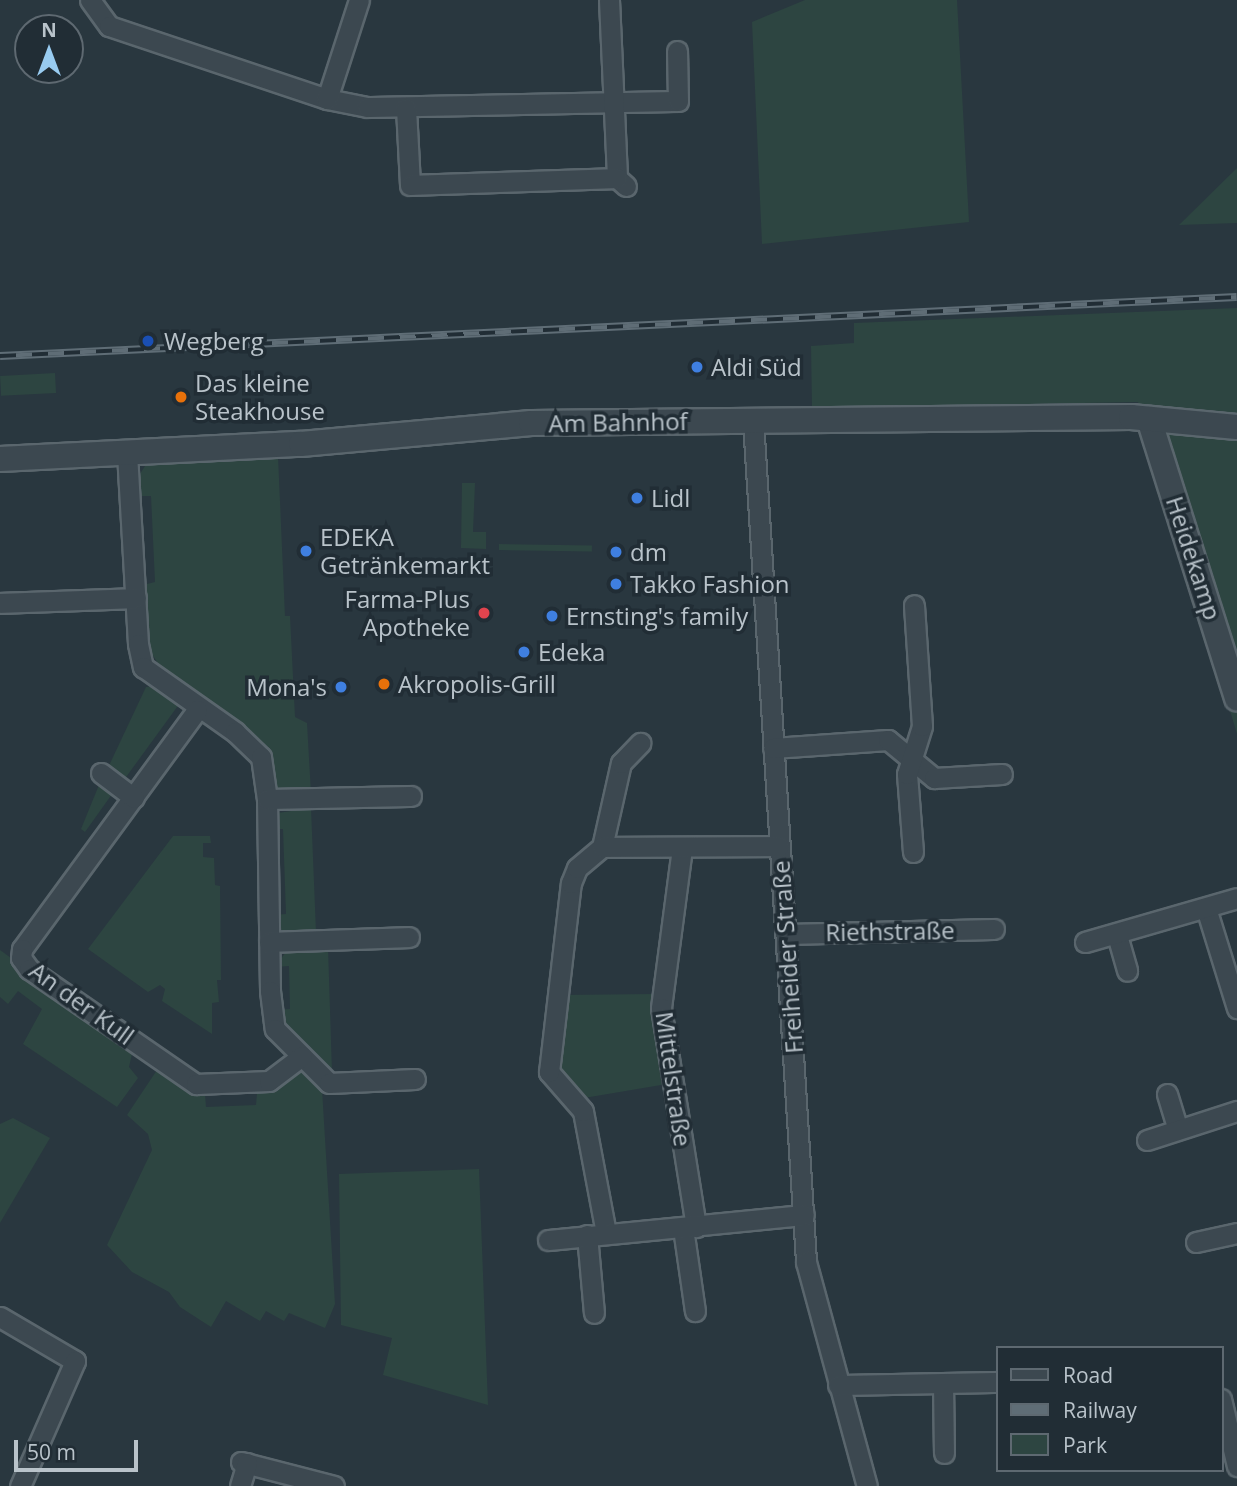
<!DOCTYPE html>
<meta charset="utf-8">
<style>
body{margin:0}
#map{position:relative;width:1237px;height:1486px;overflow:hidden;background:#29373f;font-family:"Open Sans",sans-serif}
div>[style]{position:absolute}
.green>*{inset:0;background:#2d4541;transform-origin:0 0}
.roads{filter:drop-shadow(2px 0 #5a666d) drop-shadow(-2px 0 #5a666d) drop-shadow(0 2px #5a666d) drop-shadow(0 -2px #5a666d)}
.minor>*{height:19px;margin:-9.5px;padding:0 9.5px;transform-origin:9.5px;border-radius:9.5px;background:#3c4850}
.tertiary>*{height:24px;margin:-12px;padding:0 12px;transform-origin:12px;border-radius:12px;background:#3c4850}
.rail>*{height:8px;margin-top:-4px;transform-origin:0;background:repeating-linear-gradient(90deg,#212d35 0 16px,#5f6d76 0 32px);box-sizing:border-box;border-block:2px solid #5f6d76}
.dots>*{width:19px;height:19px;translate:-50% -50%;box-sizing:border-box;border:4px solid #212d35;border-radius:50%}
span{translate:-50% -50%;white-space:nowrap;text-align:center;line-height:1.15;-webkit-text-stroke:7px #212d35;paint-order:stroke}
.poi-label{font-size:24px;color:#b9c3ca}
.left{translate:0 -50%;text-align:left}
.right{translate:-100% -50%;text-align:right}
.street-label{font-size:24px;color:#b9c3ca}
.legend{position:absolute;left:996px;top:1346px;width:228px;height:126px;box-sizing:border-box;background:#212d35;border:2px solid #5e6971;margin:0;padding:9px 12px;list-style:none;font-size:21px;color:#b9c3ca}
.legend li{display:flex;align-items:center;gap:14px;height:35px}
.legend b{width:35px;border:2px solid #5e6971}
.north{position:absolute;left:14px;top:14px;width:70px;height:70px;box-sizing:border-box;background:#212d35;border:2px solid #5e6971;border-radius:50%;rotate:0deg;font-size:19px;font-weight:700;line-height:28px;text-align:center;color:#b9c3ca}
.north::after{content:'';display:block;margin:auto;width:24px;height:32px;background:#98cbf0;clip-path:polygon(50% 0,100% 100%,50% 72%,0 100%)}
.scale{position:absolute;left:14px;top:1440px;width:124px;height:32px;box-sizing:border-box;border:4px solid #b9c3ca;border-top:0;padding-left:9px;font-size:21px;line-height:24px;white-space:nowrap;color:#b9c3ca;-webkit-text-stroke:5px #212d35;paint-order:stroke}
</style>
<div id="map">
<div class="green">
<div style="clip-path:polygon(805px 0,957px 0,969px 222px,762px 244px,752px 22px)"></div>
<div style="clip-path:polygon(1237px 168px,1237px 223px,1179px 225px)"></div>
<div style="clip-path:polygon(1237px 308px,1237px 734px,1138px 402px,812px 408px,811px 346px,854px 343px,854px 323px)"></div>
<div style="left:55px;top:373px;width:20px;height:55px;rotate:87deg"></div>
<div style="clip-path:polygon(278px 456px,285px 616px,290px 616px,295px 717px,307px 723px,311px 793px,275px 790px,267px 756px,165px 674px,146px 645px,143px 585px,155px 582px,151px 496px,138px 496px,138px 477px,145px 466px,153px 462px)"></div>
<div style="clip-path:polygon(462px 483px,475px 483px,473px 532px,486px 532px,486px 549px,461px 548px)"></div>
<div style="left:499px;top:544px;width:93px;height:6px;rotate:1deg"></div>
<div style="clip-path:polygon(155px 686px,180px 703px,121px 784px,106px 772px,146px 687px)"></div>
<div style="clip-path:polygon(101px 780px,115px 790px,85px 832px,81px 829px)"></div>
<div style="clip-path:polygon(311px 808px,316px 932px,290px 933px,279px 929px,273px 915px,286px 914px,283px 829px,272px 829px,272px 822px,278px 813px)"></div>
<div style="clip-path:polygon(173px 836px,210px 836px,211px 843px,203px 843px,203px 857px,214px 858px,215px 885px,220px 886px,221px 980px,217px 980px,219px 1002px,212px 1003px,212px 1034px,162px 1001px,165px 989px,160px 985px,148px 992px,88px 949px)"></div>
<div style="clip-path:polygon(328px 947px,332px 1072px,282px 1027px,278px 1010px,290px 1009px,289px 966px,275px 967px,288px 949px)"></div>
<div style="clip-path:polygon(0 950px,11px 958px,18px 973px,132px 1054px,129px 1067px,138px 1078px,117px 1107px,23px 1044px,42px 1009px,18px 991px,8px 1004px,0 997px)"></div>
<div style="clip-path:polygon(654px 994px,667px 1084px,584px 1098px,570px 1078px,556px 1070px,562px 995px)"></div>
<div style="clip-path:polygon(157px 1070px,196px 1094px,205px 1094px,206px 1107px,256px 1105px,257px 1093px,279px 1085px,293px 1071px,309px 1073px,322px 1089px,335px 1304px,325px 1328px,289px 1313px,284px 1321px,266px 1311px,260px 1321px,226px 1301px,211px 1327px,180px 1307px,169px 1292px,132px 1272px,107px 1245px,152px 1150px,148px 1134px,127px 1115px)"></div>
<div style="clip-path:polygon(13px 1118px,50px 1138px,0 1223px,0 1124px)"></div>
<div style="clip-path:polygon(479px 1169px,488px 1405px,383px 1375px,392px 1338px,341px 1325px,339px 1174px)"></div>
</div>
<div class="roads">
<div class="minor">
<div style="left:90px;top:0;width:32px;rotate:54deg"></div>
<div style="left:109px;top:26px;width:230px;rotate:18.5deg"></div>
<div style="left:327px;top:99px;width:41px;rotate:11.3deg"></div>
<div style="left:367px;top:107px;width:311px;rotate:-1.1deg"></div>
<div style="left:678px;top:101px;width:50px;rotate:-91.1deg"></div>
<div style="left:609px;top:0;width:178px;rotate:87.4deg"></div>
<div style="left:617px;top:178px;width:12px;rotate:42deg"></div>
<div style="left:327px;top:99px;width:104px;rotate:-72.1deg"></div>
<div style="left:406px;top:108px;width:77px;rotate:87deg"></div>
<div style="left:410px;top:185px;width:207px;rotate:-1.9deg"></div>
<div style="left:753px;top:421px;width:843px;rotate:86.39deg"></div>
<div style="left:806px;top:1262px;width:232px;rotate:74.8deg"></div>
<div style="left:127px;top:453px;width:191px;rotate:86.7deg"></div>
<div style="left:138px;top:644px;width:24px;rotate:78deg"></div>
<div style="left:143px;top:667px;width:113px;rotate:35.2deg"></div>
<div style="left:235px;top:732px;width:36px;rotate:44deg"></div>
<div style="left:261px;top:757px;width:42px;rotate:81.9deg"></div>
<div style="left:267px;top:799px;width:192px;rotate:89.1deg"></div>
<div style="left:270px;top:991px;width:38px;rotate:83deg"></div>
<div style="left:275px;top:1029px;width:76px;rotate:45deg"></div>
<div style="left:329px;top:1083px;width:86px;rotate:-2.7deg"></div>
<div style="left:0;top:603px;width:136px;rotate:-2.1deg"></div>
<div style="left:197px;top:710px;width:296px;rotate:126.2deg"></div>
<div style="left:22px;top:949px;width:9px;rotate:96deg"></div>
<div style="left:21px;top:958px;width:14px;rotate:54deg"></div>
<div style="left:29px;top:969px;width:203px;rotate:34.6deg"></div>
<div style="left:196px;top:1084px;width:73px;rotate:-2.4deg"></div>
<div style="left:269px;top:1081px;width:41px;rotate:-37.1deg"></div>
<div style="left:773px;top:748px;width:115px;rotate:-4deg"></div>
<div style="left:888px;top:740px;width:60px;rotate:39.6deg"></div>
<div style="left:934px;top:778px;width:68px;rotate:-3.4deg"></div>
<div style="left:101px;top:773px;width:41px;rotate:37.1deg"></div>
<div style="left:267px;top:799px;width:144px;rotate:-1.2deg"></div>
<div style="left:602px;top:847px;width:86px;rotate:-77.3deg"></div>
<div style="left:621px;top:763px;width:28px;rotate:-46deg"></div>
<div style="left:682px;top:848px;width:161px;rotate:97.5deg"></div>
<div style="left:661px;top:1008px;width:222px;rotate:80.9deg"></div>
<div style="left:913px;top:852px;width:78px;rotate:-94.4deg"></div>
<div style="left:907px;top:774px;width:50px;rotate:-72.6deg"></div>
<div style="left:922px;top:726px;width:121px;rotate:-93.8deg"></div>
<div style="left:1206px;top:908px;width:105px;rotate:72.8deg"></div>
<div style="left:786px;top:934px;width:208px;rotate:-1.4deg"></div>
<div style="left:1117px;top:935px;width:37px;rotate:74deg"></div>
<div style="left:269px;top:942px;width:140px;rotate:-2deg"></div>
<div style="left:1085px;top:942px;width:158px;rotate:-16.1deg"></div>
<div style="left:1167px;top:1094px;width:37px;rotate:73deg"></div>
<div style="left:1147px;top:1140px;width:95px;rotate:-17.9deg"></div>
<div style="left:683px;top:1228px;width:84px;rotate:81.8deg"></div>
<div style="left:606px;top:1233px;width:124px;rotate:-100.7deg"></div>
<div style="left:583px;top:1111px;width:52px;rotate:-131.1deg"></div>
<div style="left:549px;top:1072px;width:190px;rotate:-83.4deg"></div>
<div style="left:571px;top:883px;width:16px;rotate:-68deg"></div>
<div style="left:577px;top:868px;width:33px;rotate:-40deg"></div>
<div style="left:602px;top:847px;width:177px;rotate:-0.3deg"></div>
<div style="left:587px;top:1235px;width:78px;rotate:84.9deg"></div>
<div style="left:548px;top:1240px;width:257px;rotate:-5.6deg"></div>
<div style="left:1196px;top:1242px;width:42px;rotate:-12.4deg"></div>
<div style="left:0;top:1317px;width:87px;rotate:30.4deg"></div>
<div style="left:75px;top:1361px;width:137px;rotate:113.7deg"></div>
<div style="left:943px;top:1383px;width:70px;rotate:89.2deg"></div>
<div style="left:838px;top:1385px;width:159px;rotate:-1.1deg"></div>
<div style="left:1221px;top:1399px;width:69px;rotate:76.6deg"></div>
<div style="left:241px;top:1462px;width:96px;rotate:14.5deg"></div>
<div style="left:240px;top:1486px;width:24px;rotate:-73deg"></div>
</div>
<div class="tertiary">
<div style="left:1149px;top:419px;width:293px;rotate:72.5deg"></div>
<div style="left:0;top:459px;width:301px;rotate:-2.9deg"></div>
<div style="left:301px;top:444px;width:231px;rotate:-5.2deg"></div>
<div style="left:531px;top:423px;width:600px;rotate:-0.57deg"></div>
<div style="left:1131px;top:417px;width:106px;rotate:5.4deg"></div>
</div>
</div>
<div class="rail">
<div style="left:0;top:356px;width:1238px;rotate:-2.73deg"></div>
</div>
<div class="dots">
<div style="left:148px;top:341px;background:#1a4fb4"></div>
<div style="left:697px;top:367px;background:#3f7fe0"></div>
<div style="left:181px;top:397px;background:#e8710a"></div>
<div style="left:637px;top:498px;background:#3f7fe0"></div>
<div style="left:306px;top:551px;background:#3f7fe0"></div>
<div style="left:616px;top:552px;background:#3f7fe0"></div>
<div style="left:616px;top:584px;background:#3f7fe0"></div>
<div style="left:484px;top:613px;background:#e0444e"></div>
<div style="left:552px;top:616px;background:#3f7fe0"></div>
<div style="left:524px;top:652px;background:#3f7fe0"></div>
<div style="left:384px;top:684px;background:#e8710a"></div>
<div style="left:341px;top:687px;background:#3f7fe0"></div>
</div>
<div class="poi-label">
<span class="left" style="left:164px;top:341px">Wegberg</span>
<span class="left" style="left:711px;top:367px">Aldi Süd</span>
<span class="left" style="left:195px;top:397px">Das kleine<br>Steakhouse</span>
<span class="left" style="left:651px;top:498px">Lidl</span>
<span class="left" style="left:320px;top:551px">EDEKA<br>Getränkemarkt</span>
<span class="left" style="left:630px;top:552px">dm</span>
<span class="left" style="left:630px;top:584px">Takko Fashion</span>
<span class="right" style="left:470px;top:613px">Farma-Plus<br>Apotheke</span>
<span class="left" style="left:566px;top:616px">Ernsting's family</span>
<span class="left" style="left:538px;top:652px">Edeka</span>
<span class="left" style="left:398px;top:684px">Akropolis-Grill</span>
<span class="right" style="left:327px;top:687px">Mona's</span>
</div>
<div class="street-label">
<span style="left:618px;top:422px;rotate:-1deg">Am Bahnhof</span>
<span style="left:1194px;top:558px;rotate:72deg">Heidekamp</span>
<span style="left:890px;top:931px;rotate:-1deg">Riethstraße</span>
<span style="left:787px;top:957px;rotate:-94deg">Freiheider Straße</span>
<span style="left:82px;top:1003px;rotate:36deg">An der Kull</span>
<span style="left:674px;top:1079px;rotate:82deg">Mittelstraße</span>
</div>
<ul class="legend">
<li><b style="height:9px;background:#3c4850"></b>Road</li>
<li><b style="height:9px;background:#5f6d76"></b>Railway</li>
<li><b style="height:19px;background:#2d4541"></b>Park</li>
</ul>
<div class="north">N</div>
<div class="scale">50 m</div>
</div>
